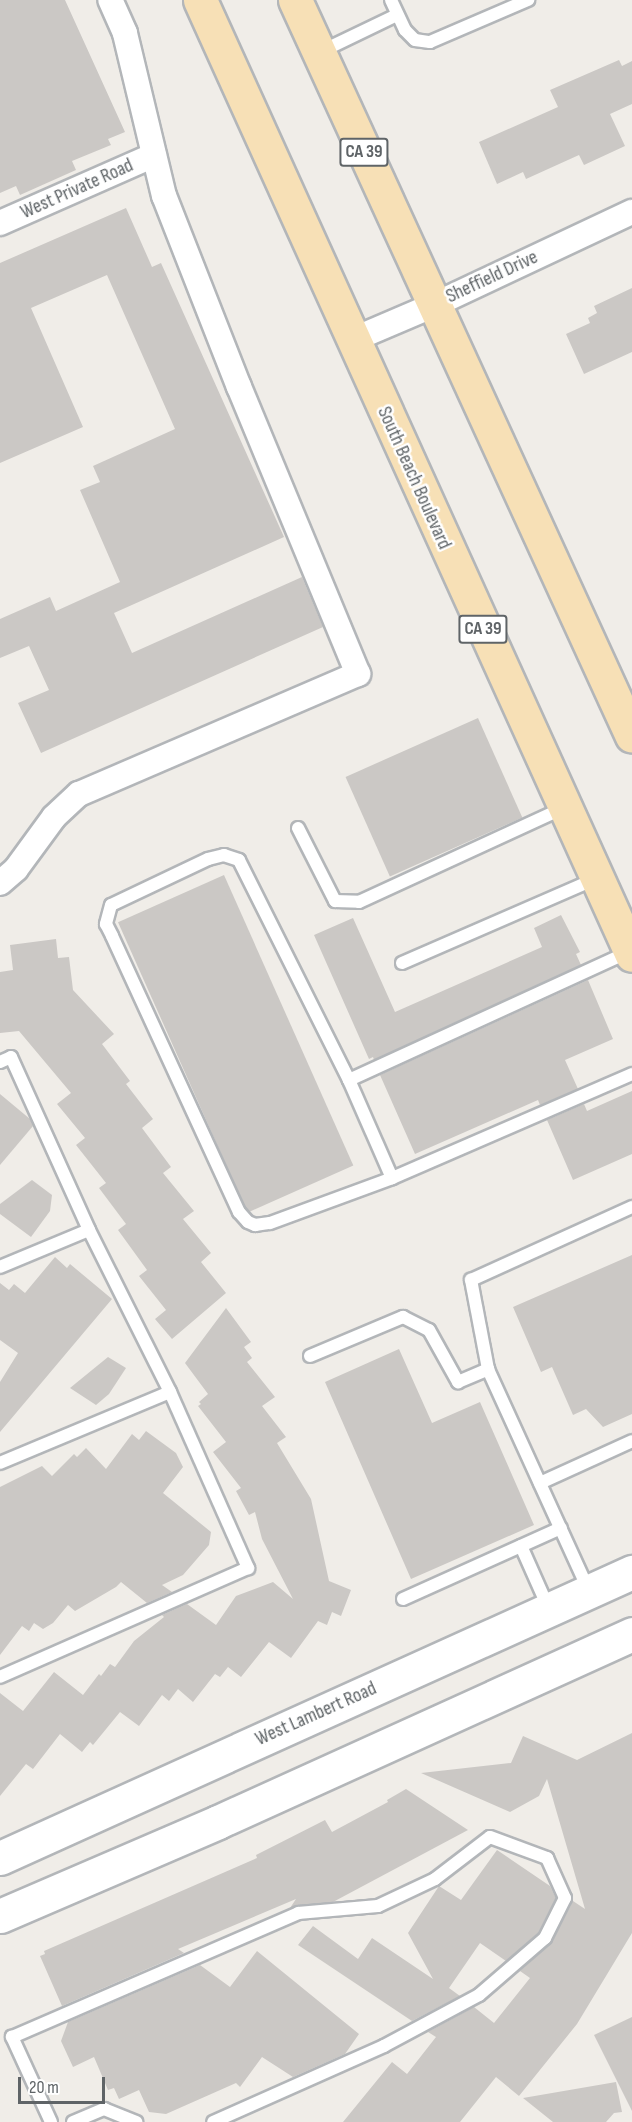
<!DOCTYPE html>
<style>
body{margin:0}
#map{position:relative;width:632px;height:2122px;overflow:hidden;background:#f0ede8;font-family:"Sofia Sans Condensed",sans-serif}
div>[style]{position:absolute}
.building>*{inset:0;background:#cbc8c5;transform-origin:0 0}
.roads{filter:drop-shadow(2px 0 #b3b6b9) drop-shadow(-2px 0 #b3b6b9) drop-shadow(0 2px #b3b6b9) drop-shadow(0 -2px #b3b6b9)}
.lane>*{height:12px;margin:-6px;padding:0 6px;transform-origin:6px;border-radius:6px;background:#fff}
.street>*{height:24px;margin:-12px;padding:0 12px;transform-origin:12px;border-radius:12px;background:#fff}
.secondary>*{height:33px;margin:-16.5px;padding:0 16.5px;transform-origin:16.5px;border-radius:16.5px;background:#fff}
.primary>*{height:33px;margin:-16.5px;padding:0 16.5px;transform-origin:16.5px;border-radius:16.5px;background:#f7e0b6}
span{translate:-50% -50%;white-space:nowrap;text-align:center;line-height:1.15;-webkit-text-stroke:5px #fff;paint-order:stroke}
.shield-label span{padding:2px 4px;background:#fff;border:2px solid;border-radius:4px;-webkit-text-stroke-width:0}
.shield-label{font-size:18px;color:#5f6467;font-weight:700}
.street-label{font-size:20px;color:#5f6467}
.scale{position:absolute;left:18px;top:2077px;width:87px;height:27px;box-sizing:border-box;border:3px solid #5f6467;border-top:0;padding-left:8px;font-size:18px;line-height:21px;white-space:nowrap;color:#5f6467;-webkit-text-stroke:4px #fff;paint-order:stroke}
</style>
<div id="map">
<div class="building">
<div style="clip-path:polygon(0 0,65px 0,125px 132px,108px 139px,111px 145px,72px 161px,76px 170px,20px 195px,16px 186px,0 193px)"></div>
<div style="clip-path:polygon(619px 60px,622px 66px,632px 61px,632px 104px,610px 114px,625px 146px,584px 165px,579px 155px,526px 179px,523px 172px,497px 184px,479px 142px,558px 107px,550px 90px)"></div>
<div style="clip-path:polygon(126px 208px,152px 267px,161px 263px,284px 537px,114px 613px,132px 653px,302px 577px,323px 627px,41px 753px,18px 703px,49px 690px,29px 646px,0 658px,0 619px,50px 597px,56px 611px,120px 582px,80px 490px,100px 482px,93px 466px,175px 429px,107px 275px,31px 308px,83px 427px,0 463px,0 263px)"></div>
<div style="clip-path:polygon(632px 288px,632px 352px,584px 374px,566px 334px,590px 323px,588px 318px,597px 313px,594px 306px)"></div>
<div style="left:478px;top:718px;width:109px;height:145px;rotate:66deg"></div>
<div style="left:224px;top:875px;width:318px;height:116px;rotate:66deg"></div>
<div style="clip-path:polygon(561px 915px,580px 952px,576px 954px,581px 965px,374px 1060px,373px 1057px,369px 1059px,314px 935px,353px 918px,395px 1012px,542px 947px,534px 928px)"></div>
<div style="clip-path:polygon(56px 939px,58px 958px,69px 957px,73px 990px,114px 1034px,102px 1044px,130px 1081px,126px 1084px,153px 1119px,142px 1128px,171px 1167px,163px 1173px,194px 1211px,183px 1219px,211px 1253px,201px 1262px,226px 1293px,172px 1339px,155px 1319px,166px 1310px,139px 1276px,147px 1270px,118px 1230px,126px 1224px,99px 1188px,106px 1183px,76px 1145px,85px 1138px,57px 1104px,71px 1093px,19px 1031px,0 1033px,0 972px,13px 970px,10px 945px)"></div>
<div style="clip-path:polygon(588px 980px,613px 1039px,565px 1060px,578px 1089px,540px 1105px,538px 1100px,415px 1154px,380px 1075px)"></div>
<div style="clip-path:polygon(632px 1091px,632px 1154px,573px 1180px,547px 1120px,584px 1104px,587px 1111px)"></div>
<div style="clip-path:polygon(0 1094px,30px 1119px,33px 1126px,0 1165px)"></div>
<div style="clip-path:polygon(32px 1180px,52px 1195px,50px 1211px,31px 1237px,0 1214px,0 1204px)"></div>
<div style="clip-path:polygon(632px 1255px,632px 1414px,603px 1427px,586px 1409px,573px 1415px,552px 1367px,541px 1372px,513px 1307px)"></div>
<div style="clip-path:polygon(55px 1257px,67px 1268px,70px 1264px,112px 1299px,0 1432px,0 1382px,18px 1353px,0 1340px,0 1283px,9px 1290px,14px 1284px,25px 1293px)"></div>
<div style="clip-path:polygon(226px 1308px,251px 1342px,244px 1347px,252px 1358px,247px 1362px,275px 1397px,262px 1406px,286px 1437px,277px 1443px,311px 1499px,329px 1581px,351px 1590px,341px 1616px,332px 1612px,327px 1625px,318px 1621px,291px 1658px,269px 1642px,241px 1677px,228px 1667px,220px 1677px,215px 1674px,193px 1702px,178px 1689px,169px 1701px,162px 1695px,139px 1726px,120px 1712px,93px 1745px,90px 1742px,82px 1752px,60px 1734px,33px 1769px,26px 1764px,0 1796px,0 1693px,23px 1711px,54px 1672px,83px 1695px,99px 1674px,101px 1676px,110px 1664px,115px 1667px,134px 1641px,164px 1617px,162px 1615px,187px 1604px,216px 1625px,236px 1596px,273px 1582px,293px 1599px,262px 1539px,255px 1512px,249px 1515px,236px 1491px,241px 1488px,213px 1452px,226px 1442px,198px 1406px,201px 1404px,199px 1402px,208px 1394px,185px 1363px)"></div>
<div style="clip-path:polygon(399px 1349px,432px 1423px,480px 1402px,534px 1525px,411px 1579px,325px 1382px)"></div>
<div style="clip-path:polygon(108px 1357px,126px 1368px,109px 1394px,96px 1405px,70px 1388px)"></div>
<div style="clip-path:polygon(146px 1431px,176px 1453px,183px 1467px,163px 1493px,211px 1532px,209px 1545px,183px 1575px,162px 1585px,172px 1592px,147px 1603px,121px 1582px,116px 1587px,75px 1611px,68px 1605px,53px 1623px,43px 1629px,34px 1623px,29px 1631px,22px 1626px,0 1655px,0 1487px,42px 1466px,52px 1476px,74px 1454px,77px 1457px,86px 1448px,106px 1469px,132px 1434px,139px 1440px)"></div>
<div style="clip-path:polygon(632px 1733px,632px 1933px,577px 2024px,519px 2096px,496px 2077px,460px 2122px,343px 2122px,392px 2062px,407px 2074px,436px 2037px,428px 2032px,474px 2007px,494px 2023px,530px 1978px,520px 1971px,552px 1942px,573px 1901px,585px 1909px,547px 1779px,539px 1796px,510px 1812px,421px 1773px,511px 1763px,523px 1736px,577px 1760px)"></div>
<div style="clip-path:polygon(406px 1789px,468px 1830px,333px 1902px,290px 1908px,296px 1899px,178px 1949px,184px 1953px,62px 2006px,40px 1956px,45px 1954px,44px 1951px,257px 1858px,256px 1855px,325px 1820px,332px 1832px,388px 1802px,387px 1800px)"></div>
<div style="clip-path:polygon(497px 1850px,550px 1886px,556px 1898px,538px 1933px,506px 1961px,480px 1943px,449px 1988px,460px 1996px,412px 2021px,298px 1945px,313px 1926px,358px 1959px,372px 1938px,433px 1979px,408px 1933px,439px 1886px,461px 1900px)"></div>
<div style="clip-path:polygon(257px 1951px,359px 2034px,345px 2054px,293px 2077px,262px 2057px,240px 2087px,236px 2083px,166px 2114px,149px 2112px,139px 2090px,119px 2099px,114px 2088px,108px 2090px,94px 2057px,73px 2067px,61px 2041px,68px 2022px,200px 1965px,230px 1987px)"></div>
<div style="clip-path:polygon(632px 2017px,632px 2111px,594px 2035px)"></div>
<div style="clip-path:polygon(616px 2082px,622px 2112px,614px 2113px,606px 2122px,553px 2122px,523px 2098px)"></div>
</div>
<div class="roads">
<div class="lane">
<div style="left:391px;top:0;width:33px;rotate:65deg"></div>
<div style="left:405px;top:30px;width:14px;rotate:45deg"></div>
<div style="left:415px;top:40px;width:15px;rotate:8deg"></div>
<div style="left:430px;top:42px;width:107px;rotate:-23.2deg"></div>
<div style="left:320px;top:52px;width:85px;rotate:-25.7deg"></div>
<div style="left:298px;top:828px;width:82px;rotate:63.1deg"></div>
<div style="left:335px;top:901px;width:24px;rotate:2deg"></div>
<div style="left:359px;top:902px;width:225px;rotate:-24.7deg"></div>
<div style="left:402px;top:963px;width:210px;rotate:-23.5deg"></div>
<div style="left:0;top:1062px;width:12px;rotate:-24deg"></div>
<div style="left:11px;top:1057px;width:190px;rotate:65.7deg"></div>
<div style="left:89px;top:1230px;width:181px;rotate:63.4deg"></div>
<div style="left:170px;top:1392px;width:193px;rotate:66.1deg"></div>
<div style="left:248px;top:1568px;width:271px;rotate:156.3deg"></div>
<div style="left:349px;top:1080px;width:308px;rotate:-24.6deg"></div>
<div style="left:392px;top:1178px;width:107px;rotate:-113.7deg"></div>
<div style="left:349px;top:1080px;width:246px;rotate:-116.6deg"></div>
<div style="left:239px;top:860px;width:16px;rotate:-162deg"></div>
<div style="left:224px;top:855px;width:16px;rotate:166deg"></div>
<div style="left:208px;top:859px;width:107px;rotate:154.6deg"></div>
<div style="left:111px;top:905px;width:20px;rotate:105deg"></div>
<div style="left:106px;top:924px;width:13px;rotate:63deg"></div>
<div style="left:112px;top:936px;width:304px;rotate:65.3deg"></div>
<div style="left:239px;top:1212px;width:13px;rotate:48deg"></div>
<div style="left:248px;top:1222px;width:8px;rotate:23deg"></div>
<div style="left:255px;top:1225px;width:15px;rotate:-8deg"></div>
<div style="left:270px;top:1223px;width:130px;rotate:-20.2deg"></div>
<div style="left:392px;top:1178px;width:262px;rotate:-23.4deg"></div>
<div style="left:0;top:1267px;width:96px;rotate:-22.6deg"></div>
<div style="left:310px;top:1356px;width:101px;rotate:-22.8deg"></div>
<div style="left:403px;top:1317px;width:29px;rotate:27deg"></div>
<div style="left:429px;top:1330px;width:60px;rotate:60.9deg"></div>
<div style="left:458px;top:1382px;width:33px;rotate:-23deg"></div>
<div style="left:0;top:1463px;width:184px;rotate:-22.7deg"></div>
<div style="left:540px;top:1483px;width:101px;rotate:-24.5deg"></div>
<div style="left:521px;top:1546px;width:67px;rotate:66.1deg"></div>
<div style="left:589px;top:1591px;width:244px;rotate:-114.5deg"></div>
<div style="left:488px;top:1369px;width:91px;rotate:-100.8deg"></div>
<div style="left:471px;top:1280px;width:177px;rotate:-24.4deg"></div>
<div style="left:403px;top:1599px;width:173px;rotate:-24.2deg"></div>
<div style="left:51px;top:2122px;width:94px;rotate:-114.6deg"></div>
<div style="left:12px;top:2037px;width:312px;rotate:-23.4deg"></div>
<div style="left:298px;top:1913px;width:80px;rotate:-5deg"></div>
<div style="left:378px;top:1906px;width:63px;rotate:-25.3deg"></div>
<div style="left:435px;top:1879px;width:69px;rotate:-37.4deg"></div>
<div style="left:490px;top:1837px;width:61px;rotate:20.2deg"></div>
<div style="left:547px;top:1858px;width:44px;rotate:65.8deg"></div>
<div style="left:565px;top:1898px;width:45px;rotate:116.6deg"></div>
<div style="left:545px;top:1938px;width:87px;rotate:139.2deg"></div>
<div style="left:479px;top:1995px;width:108px;rotate:151.8deg"></div>
<div style="left:384px;top:2046px;width:187px;rotate:156deg"></div>
<div style="left:73px;top:2122px;width:34px;rotate:-23deg"></div>
<div style="left:104px;top:2109px;width:35px;rotate:22deg"></div>
</div>
<div class="street">
<div style="left:0;top:223px;width:168px;rotate:-23.8deg"></div>
<div style="left:352px;top:340px;width:89px;rotate:-23.1deg"></div>
<div style="left:434px;top:305px;width:219px;rotate:-25.2deg"></div>
<div style="left:0;top:883px;width:21px;rotate:-41deg"></div>
<div style="left:16px;top:869px;width:64px;rotate:-53.8deg"></div>
<div style="left:54px;top:817px;width:34px;rotate:-43deg"></div>
<div style="left:79px;top:794px;width:304px;rotate:-23.3deg"></div>
<div style="left:358px;top:674px;width:311px;rotate:-112.5deg"></div>
<div style="left:239px;top:387px;width:205px;rotate:-111.4deg"></div>
<div style="left:164px;top:196px;width:168px;rotate:-103.5deg"></div>
<div style="left:125px;top:33px;width:36px;rotate:-114deg"></div>
</div>
<div class="secondary">
<div style="left:0;top:1858px;width:694px;rotate:-24.35deg"></div>
<div style="left:0;top:1916px;width:237px;rotate:-23.3deg"></div>
<div style="left:218px;top:1822px;width:455px;rotate:-24.4deg"></div>
</div>
<div class="primary">
<div style="left:200px;top:0;width:1048px;rotate:65.66deg"></div>
<div style="left:295px;top:0;width:809px;rotate:65.4deg"></div>
</div>
</div>
<div class="shield-label">
<span style="left:364px;top:152px">CA 39</span>
<span style="left:483px;top:629px">CA 39</span>
</div>
<div class="street-label">
<span style="left:77px;top:189px;rotate:-24deg">West Private Road</span>
<span style="left:492px;top:277px;rotate:-25deg">Sheffield Drive</span>
<span style="left:414px;top:478px;rotate:66deg">South Beach Boulevard</span>
<span style="left:316px;top:1714px;rotate:-24deg">West Lambert Road</span>
</div>
<div class="scale">20 m</div>
</div>
